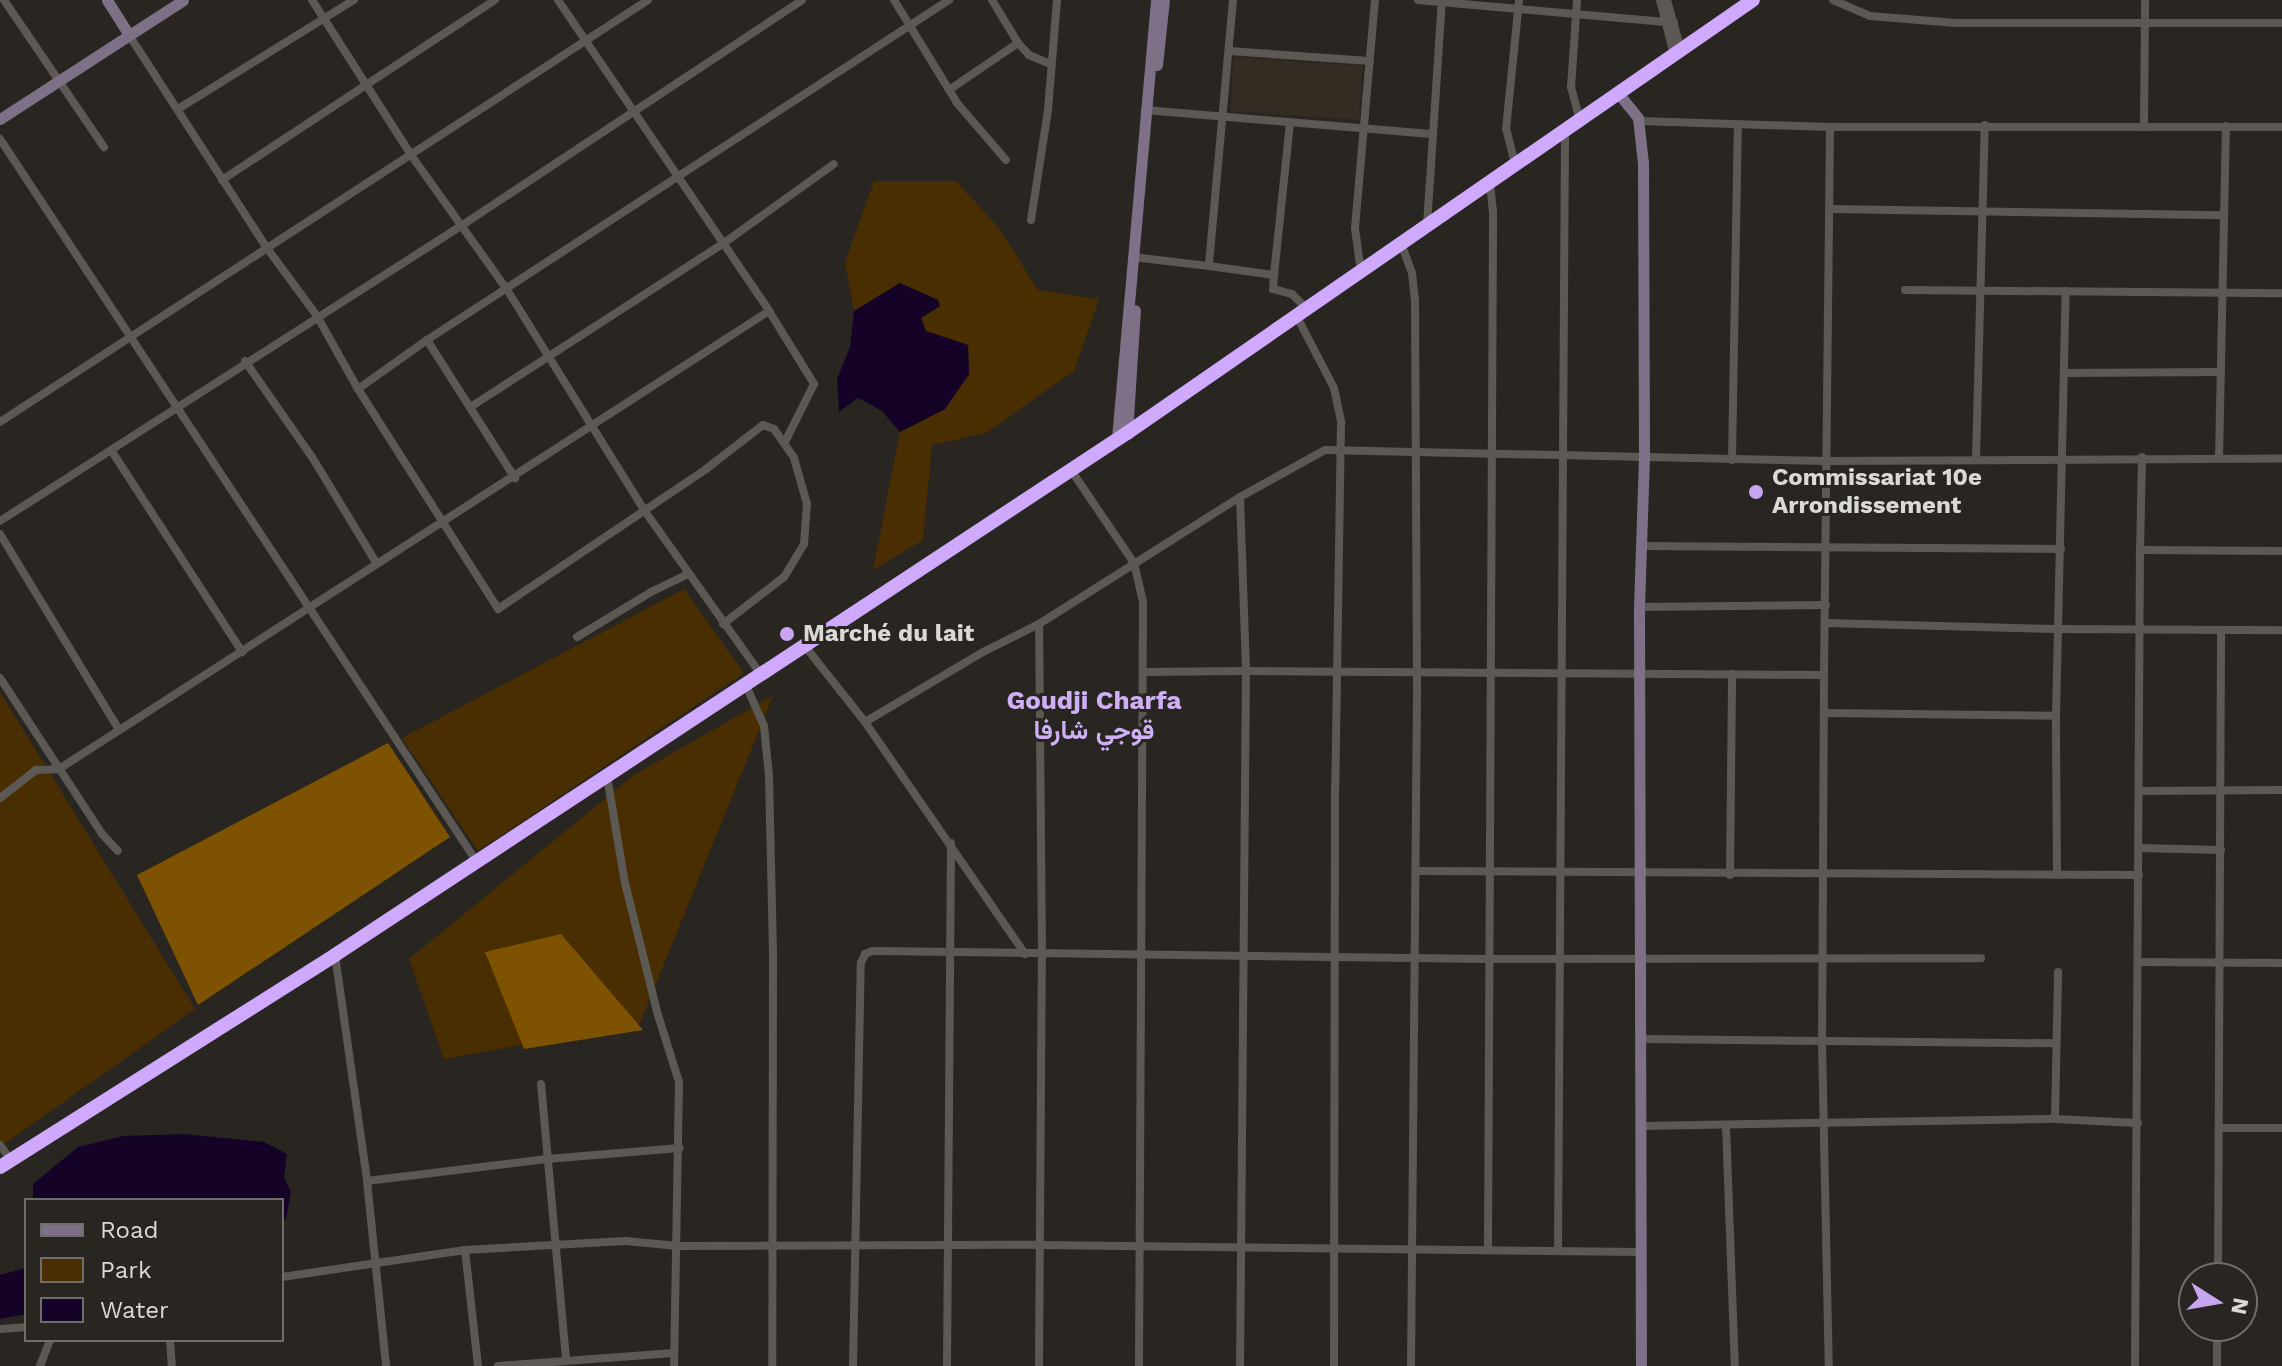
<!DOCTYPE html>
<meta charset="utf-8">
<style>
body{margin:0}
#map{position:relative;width:2282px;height:1366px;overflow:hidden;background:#292622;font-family:"Work Sans",Vazirmatn,sans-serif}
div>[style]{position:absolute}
.built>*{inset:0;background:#332c23;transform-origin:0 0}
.green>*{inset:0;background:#482e00}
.forest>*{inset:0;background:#7d5200}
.water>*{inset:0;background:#150227}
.street>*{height:8px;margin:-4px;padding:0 4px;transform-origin:4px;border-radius:4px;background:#5c5854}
.secondary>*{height:11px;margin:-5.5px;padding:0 5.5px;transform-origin:5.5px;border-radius:5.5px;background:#7e7087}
.highway>*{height:14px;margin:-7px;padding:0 7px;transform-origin:7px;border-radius:7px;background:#cfa9fe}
.dots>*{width:22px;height:22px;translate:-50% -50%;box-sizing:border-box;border:4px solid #292622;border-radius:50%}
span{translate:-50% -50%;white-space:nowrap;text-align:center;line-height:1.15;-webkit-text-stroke:6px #292622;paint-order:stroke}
.poi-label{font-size:24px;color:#dbd9d6;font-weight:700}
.left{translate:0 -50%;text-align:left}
.neighbourhood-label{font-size:26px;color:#ceb0f4;font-weight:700}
.legend{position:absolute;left:24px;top:1198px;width:260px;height:144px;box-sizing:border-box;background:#292622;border:2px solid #706e6a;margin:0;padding:10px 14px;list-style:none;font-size:24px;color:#dbd9d6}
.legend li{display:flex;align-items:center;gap:16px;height:40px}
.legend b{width:40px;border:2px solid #706e6a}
.north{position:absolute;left:2178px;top:1262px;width:80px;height:80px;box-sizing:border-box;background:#292622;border:2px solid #706e6a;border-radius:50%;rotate:101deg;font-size:22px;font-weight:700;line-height:32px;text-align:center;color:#dbd9d6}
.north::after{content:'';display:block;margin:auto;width:28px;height:36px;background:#c7a6f0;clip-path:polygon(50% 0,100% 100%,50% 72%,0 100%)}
</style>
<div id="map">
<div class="built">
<div style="left:1234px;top:57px;width:129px;height:54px;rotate:4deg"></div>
</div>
<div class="green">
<div style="clip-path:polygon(874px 181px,956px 181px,999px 228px,1038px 290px,1099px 299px,1074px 371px,986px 433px,932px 445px,923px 540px,873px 570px,900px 432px,945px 409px,969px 374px,968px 346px,926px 331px,921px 318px,940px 306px,900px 283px,854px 311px,845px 263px)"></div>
<div style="clip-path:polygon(684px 589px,744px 673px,478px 851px,402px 738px)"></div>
<div style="clip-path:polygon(0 692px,195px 1009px,0 1147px)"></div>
<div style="clip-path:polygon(773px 696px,640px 1023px,444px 1059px,409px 959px,634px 775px)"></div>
</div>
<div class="forest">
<div style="clip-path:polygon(388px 743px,450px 837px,198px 1005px,137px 875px)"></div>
<div style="clip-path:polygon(561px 934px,643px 1030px,524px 1049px,485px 952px)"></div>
</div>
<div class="water">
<div style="clip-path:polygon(900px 283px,938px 300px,940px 306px,921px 318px,926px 331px,968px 345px,969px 374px,945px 409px,900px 432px,882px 411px,858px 398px,839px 412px,837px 379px,850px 347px,854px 311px)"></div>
<div style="clip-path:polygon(185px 1134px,264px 1142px,287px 1154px,284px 1177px,291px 1192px,286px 1219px,282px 1221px,282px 1200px,33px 1199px,33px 1184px,78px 1147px,123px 1136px)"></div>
<div style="clip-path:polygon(26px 1268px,26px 1314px,0 1319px,0 1275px)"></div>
</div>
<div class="street">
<div style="left:4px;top:0;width:178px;rotate:55.8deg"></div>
<div style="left:312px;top:0;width:184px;rotate:57.4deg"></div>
<div style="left:411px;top:155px;width:163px;rotate:54.5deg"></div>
<div style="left:506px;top:288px;width:261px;rotate:58.1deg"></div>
<div style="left:644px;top:510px;width:200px;rotate:54.6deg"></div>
<div style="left:558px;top:0;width:376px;rotate:55.8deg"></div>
<div style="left:894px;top:0;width:121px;rotate:58.5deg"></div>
<div style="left:957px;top:103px;width:75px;rotate:49.3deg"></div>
<div style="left:992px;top:0;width:50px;rotate:58.8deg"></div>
<div style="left:1018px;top:43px;width:16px;rotate:47deg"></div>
<div style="left:1029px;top:55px;width:25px;rotate:23deg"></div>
<div style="left:1233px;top:0;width:267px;rotate:95.2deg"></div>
<div style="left:1209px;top:266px;width:66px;rotate:7.9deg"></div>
<div style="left:1274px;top:275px;width:14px;rotate:94deg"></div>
<div style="left:1273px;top:289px;width:20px;rotate:15deg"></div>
<div style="left:1292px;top:294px;width:20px;rotate:45deg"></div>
<div style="left:1418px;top:0;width:257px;rotate:5.1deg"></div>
<div style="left:1577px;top:0;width:87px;rotate:93.9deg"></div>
<div style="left:1571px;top:87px;width:34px;rotate:75deg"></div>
<div style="left:1660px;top:0;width:57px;rotate:75.7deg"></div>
<div style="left:1667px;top:0;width:52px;rotate:74.4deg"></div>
<div style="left:1833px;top:0;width:40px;rotate:23.4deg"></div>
<div style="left:1870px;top:16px;width:86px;rotate:4.7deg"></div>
<div style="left:1956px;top:23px;width:326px"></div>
<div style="left:129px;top:35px;width:254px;rotate:57.1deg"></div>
<div style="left:267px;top:248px;width:84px;rotate:53.7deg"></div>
<div style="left:317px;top:316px;width:84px;rotate:60.7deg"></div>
<div style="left:358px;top:389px;width:261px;rotate:57.5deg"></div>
<div style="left:498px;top:609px;width:251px;rotate:-33.9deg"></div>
<div style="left:706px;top:469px;width:72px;rotate:-37.7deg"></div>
<div style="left:763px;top:425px;width:12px;rotate:20deg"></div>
<div style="left:774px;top:429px;width:35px;rotate:55deg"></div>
<div style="left:794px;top:458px;width:48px;rotate:74.2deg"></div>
<div style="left:807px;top:504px;width:40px;rotate:94.3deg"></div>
<div style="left:804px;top:544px;width:39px;rotate:121deg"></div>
<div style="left:784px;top:577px;width:77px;rotate:142.4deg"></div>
<div style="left:1229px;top:51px;width:141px;rotate:4.1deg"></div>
<div style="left:949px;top:90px;width:83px;rotate:-34.3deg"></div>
<div style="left:178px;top:109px;width:207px;rotate:-31.8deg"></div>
<div style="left:1145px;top:110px;width:287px;rotate:4.8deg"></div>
<div style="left:1639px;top:121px;width:191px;rotate:1.8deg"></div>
<div style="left:1830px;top:127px;width:452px"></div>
<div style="left:2144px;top:126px;width:126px;rotate:-89.5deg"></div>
<div style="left:0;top:139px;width:863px;rotate:56.59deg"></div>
<div style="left:1515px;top:164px;width:36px;rotate:-104deg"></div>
<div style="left:1506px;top:129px;width:130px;rotate:-84.2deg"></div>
<div style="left:222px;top:180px;width:327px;rotate:-33.4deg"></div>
<div style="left:1830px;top:209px;width:394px;rotate:0.9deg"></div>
<div style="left:1031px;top:220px;width:111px;rotate:-81.2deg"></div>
<div style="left:1048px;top:110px;width:110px;rotate:-85.3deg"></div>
<div style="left:1427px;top:225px;width:225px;rotate:-86.2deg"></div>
<div style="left:1401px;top:243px;width:32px;rotate:70deg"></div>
<div style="left:1412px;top:273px;width:27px;rotate:84deg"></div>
<div style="left:1415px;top:300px;width:394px;rotate:89.7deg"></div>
<div style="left:1417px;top:694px;width:672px;rotate:90.51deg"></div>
<div style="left:1133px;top:257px;width:77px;rotate:6.8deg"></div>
<div style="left:1361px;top:272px;width:44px;rotate:-97.8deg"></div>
<div style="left:1355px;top:228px;width:229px;rotate:-85deg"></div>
<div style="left:1274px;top:275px;width:153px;rotate:-84deg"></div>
<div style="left:1905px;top:290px;width:377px;rotate:0.5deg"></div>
<div style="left:1296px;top:315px;width:82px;rotate:62.5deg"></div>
<div style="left:1334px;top:388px;width:35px;rotate:78deg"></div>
<div style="left:1341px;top:422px;width:365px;rotate:90.9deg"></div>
<div style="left:1335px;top:787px;width:579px;rotate:90.1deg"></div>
<div style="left:427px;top:340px;width:164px;rotate:57.5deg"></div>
<div style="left:245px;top:361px;width:117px;rotate:55.1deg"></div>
<div style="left:312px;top:457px;width:125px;rotate:58.7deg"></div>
<div style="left:2064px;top:373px;width:157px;rotate:-0.4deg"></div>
<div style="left:358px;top:389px;width:85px;rotate:-35.4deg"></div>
<div style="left:427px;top:340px;width:623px;rotate:-33.08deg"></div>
<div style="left:472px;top:406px;width:300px;rotate:-32.9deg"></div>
<div style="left:724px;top:243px;width:135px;rotate:-35.7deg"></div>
<div style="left:0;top:422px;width:773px;rotate:-33.07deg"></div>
<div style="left:111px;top:450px;width:241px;rotate:57deg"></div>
<div style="left:2142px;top:457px;width:93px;rotate:91.2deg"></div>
<div style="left:2140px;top:550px;width:142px;rotate:0.4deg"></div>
<div style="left:2219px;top:458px;width:332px;rotate:-88.8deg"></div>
<div style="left:1976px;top:459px;width:334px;rotate:-88.5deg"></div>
<div style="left:1732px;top:460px;width:336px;rotate:-89deg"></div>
<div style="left:1071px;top:470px;width:112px;rotate:55.9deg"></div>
<div style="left:1134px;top:563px;width:40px;rotate:77deg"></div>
<div style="left:1143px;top:602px;width:764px;rotate:90.3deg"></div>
<div style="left:1240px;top:497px;width:174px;rotate:88deg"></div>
<div style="left:1246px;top:671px;width:578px;rotate:0.4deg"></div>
<div style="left:1824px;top:675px;width:367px;rotate:90.3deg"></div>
<div style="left:1822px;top:1042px;width:324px;rotate:88.8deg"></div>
<div style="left:0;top:521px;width:551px;rotate:-32.62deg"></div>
<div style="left:464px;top:224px;width:405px;rotate:-33.5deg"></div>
<div style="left:0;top:534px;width:229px;rotate:58.7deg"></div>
<div style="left:1641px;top:546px;width:420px;rotate:0.4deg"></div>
<div style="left:1639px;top:607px;width:187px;rotate:-0.6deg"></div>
<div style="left:1826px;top:623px;width:232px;rotate:1.5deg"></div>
<div style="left:2058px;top:629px;width:224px;rotate:0.3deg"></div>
<div style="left:577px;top:637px;width:87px;rotate:-31.3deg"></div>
<div style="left:651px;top:592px;width:41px;rotate:-25.9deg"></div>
<div style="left:804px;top:645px;width:98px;rotate:51.6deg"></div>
<div style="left:865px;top:722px;width:282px;rotate:55.4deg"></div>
<div style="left:1145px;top:672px;width:101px;rotate:-0.6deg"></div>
<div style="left:1246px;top:671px;width:695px;rotate:90.49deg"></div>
<div style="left:1824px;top:675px;width:548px;rotate:-89.37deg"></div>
<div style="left:0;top:678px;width:186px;rotate:56.8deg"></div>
<div style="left:102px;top:834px;width:23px;rotate:47deg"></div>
<div style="left:745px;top:683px;width:47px;rotate:66.2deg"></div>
<div style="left:764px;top:726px;width:50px;rotate:84.3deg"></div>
<div style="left:769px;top:776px;width:180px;rotate:88.7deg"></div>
<div style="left:773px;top:956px;width:410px;rotate:90.1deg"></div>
<div style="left:1825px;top:713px;width:231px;rotate:0.7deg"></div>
<div style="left:865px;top:722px;width:135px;rotate:-30.7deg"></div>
<div style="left:981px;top:653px;width:65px;rotate:-26.6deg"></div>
<div style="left:1039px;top:624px;width:238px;rotate:-32.3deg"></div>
<div style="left:1240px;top:497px;width:97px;rotate:-28.9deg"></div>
<div style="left:1325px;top:450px;width:503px;rotate:1.25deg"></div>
<div style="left:1828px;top:461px;width:454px;rotate:-0.3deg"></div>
<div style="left:607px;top:776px;width:109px;rotate:80.5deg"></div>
<div style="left:625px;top:883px;width:136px;rotate:76deg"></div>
<div style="left:658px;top:1015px;width:70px;rotate:72.6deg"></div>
<div style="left:679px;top:1082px;width:284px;rotate:91deg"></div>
<div style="left:2139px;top:791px;width:143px;rotate:-0.4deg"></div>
<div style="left:0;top:798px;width:46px;rotate:-37.9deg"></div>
<div style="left:36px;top:770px;width:23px;rotate:-2deg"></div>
<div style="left:59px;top:769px;width:845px;rotate:-32.82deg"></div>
<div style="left:769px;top:311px;width:86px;rotate:58.3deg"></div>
<div style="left:814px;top:384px;width:65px;rotate:116.6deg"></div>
<div style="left:2139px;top:848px;width:82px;rotate:1.4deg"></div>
<div style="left:1416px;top:871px;width:723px;rotate:0.32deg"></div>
<div style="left:1730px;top:875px;width:201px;rotate:-89.4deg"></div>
<div style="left:2057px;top:875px;width:159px;rotate:-90.4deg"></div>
<div style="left:2056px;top:716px;width:425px;rotate:-88.7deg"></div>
<div style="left:335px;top:955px;width:228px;rotate:81.9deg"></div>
<div style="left:367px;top:1181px;width:186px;rotate:84.1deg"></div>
<div style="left:2139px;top:962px;width:143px;rotate:0.4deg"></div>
<div style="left:1640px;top:1039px;width:416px;rotate:0.6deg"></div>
<div style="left:541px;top:1084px;width:276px;rotate:84.8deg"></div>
<div style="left:2055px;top:1119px;width:147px;rotate:-88.8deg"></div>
<div style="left:1726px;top:1125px;width:241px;rotate:87.9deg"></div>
<div style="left:1641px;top:1126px;width:414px;rotate:-1deg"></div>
<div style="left:2055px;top:1119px;width:83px;rotate:2.8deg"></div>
<div style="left:2220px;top:1128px;width:62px"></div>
<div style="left:0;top:1145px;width:19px;rotate:54deg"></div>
<div style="left:367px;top:1181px;width:181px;rotate:-7deg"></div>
<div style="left:547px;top:1159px;width:133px;rotate:-4.7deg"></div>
<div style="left:1488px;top:1248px;width:1036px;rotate:-89.72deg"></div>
<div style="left:1493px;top:212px;width:30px;rotate:-96deg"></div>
<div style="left:465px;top:1250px;width:117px;rotate:83.6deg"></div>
<div style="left:1558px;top:1250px;width:1120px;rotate:-89.64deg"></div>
<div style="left:282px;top:1277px;width:185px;rotate:-8.4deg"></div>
<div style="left:465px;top:1250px;width:161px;rotate:-3.2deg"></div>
<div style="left:626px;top:1241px;width:52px;rotate:5.5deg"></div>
<div style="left:678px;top:1246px;width:360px;rotate:-0.2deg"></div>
<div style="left:1038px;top:1245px;width:603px;rotate:0.67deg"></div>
<div style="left:2218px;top:1278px;width:648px;rotate:-89.73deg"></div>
<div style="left:0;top:1329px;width:26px;rotate:-4deg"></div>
<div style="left:170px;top:1340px;width:26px;rotate:86deg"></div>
<div style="left:40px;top:1366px;width:28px;rotate:-69deg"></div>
<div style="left:498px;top:1366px;width:176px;rotate:-4.2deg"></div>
<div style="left:853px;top:1366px;width:403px;rotate:-88.9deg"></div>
<div style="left:861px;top:963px;width:10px;rotate:-66deg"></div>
<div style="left:865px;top:954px;width:9px;rotate:-21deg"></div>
<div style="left:873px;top:951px;width:616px;rotate:0.74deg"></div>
<div style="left:1489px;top:959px;width:492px;rotate:-0.1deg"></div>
<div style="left:947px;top:1366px;width:523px;rotate:-89.56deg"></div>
<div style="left:1039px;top:1366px;width:411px;rotate:-89.6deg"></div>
<div style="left:1042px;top:955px;width:331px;rotate:-90.5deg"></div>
<div style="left:2135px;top:1366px;width:816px;rotate:-89.65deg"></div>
<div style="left:2217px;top:1366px;width:40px;rotate:-90deg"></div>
</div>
<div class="secondary">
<div style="left:107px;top:0;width:41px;rotate:57.8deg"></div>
<div style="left:1157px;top:65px;width:65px;rotate:-83.9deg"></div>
<div style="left:1618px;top:93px;width:32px;rotate:51deg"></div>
<div style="left:1638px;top:118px;width:45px;rotate:83.7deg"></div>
<div style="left:1643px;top:163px;width:294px;rotate:89.8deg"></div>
<div style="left:1644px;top:457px;width:150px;rotate:91.9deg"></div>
<div style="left:1639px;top:607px;width:759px;rotate:89.85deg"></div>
<div style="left:0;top:119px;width:218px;rotate:-33deg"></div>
<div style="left:1127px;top:433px;width:123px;rotate:-86.3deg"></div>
<div style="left:1117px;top:438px;width:440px;rotate:-84.9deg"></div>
</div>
<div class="highway">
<div style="left:0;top:1167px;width:396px;rotate:-32.3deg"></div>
<div style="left:335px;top:955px;width:949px;rotate:-33.39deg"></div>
<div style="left:1127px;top:433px;width:761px;rotate:-34.67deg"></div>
</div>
<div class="dots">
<div style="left:1756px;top:492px;background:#c7a6f0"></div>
<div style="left:787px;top:634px;background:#c7a6f0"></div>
</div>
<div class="poi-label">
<span class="left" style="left:1772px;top:492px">Commissariat 10e<br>Arrondissement</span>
<span class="left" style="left:803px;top:634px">Marché du lait</span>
</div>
<div class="neighbourhood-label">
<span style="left:1094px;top:716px">Goudji Charfa<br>قوجي شارفا</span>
</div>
<ul class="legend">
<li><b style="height:10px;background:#7e7087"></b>Road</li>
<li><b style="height:22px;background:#482e00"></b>Park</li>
<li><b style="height:22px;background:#150227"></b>Water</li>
</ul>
<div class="north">N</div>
</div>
